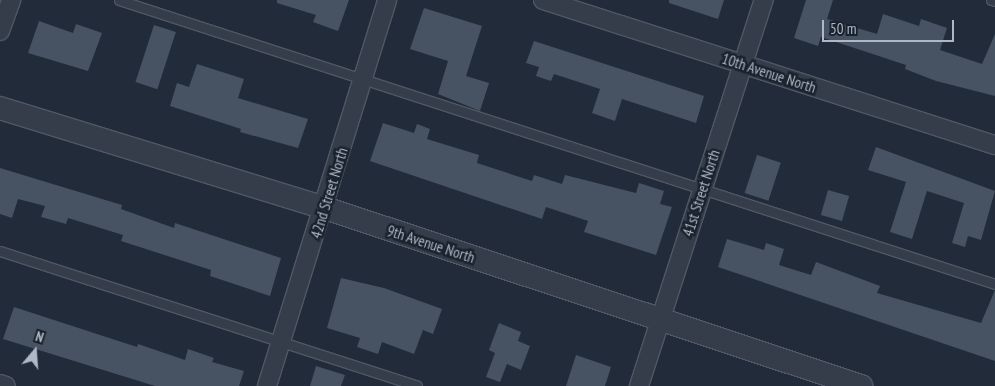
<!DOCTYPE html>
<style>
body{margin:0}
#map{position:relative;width:995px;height:386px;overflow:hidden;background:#212b39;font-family:"PT Sans Narrow",sans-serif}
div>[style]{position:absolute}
.building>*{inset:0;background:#475263;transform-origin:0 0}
.roads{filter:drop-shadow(1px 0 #4f5864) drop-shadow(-1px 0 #4f5864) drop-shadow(0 1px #4f5864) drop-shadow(0 -1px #4f5864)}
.service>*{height:9px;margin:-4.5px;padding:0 4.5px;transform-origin:4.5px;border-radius:4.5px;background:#343d49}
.minor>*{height:18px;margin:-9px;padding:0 9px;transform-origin:9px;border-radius:9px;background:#343d49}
.tertiary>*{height:22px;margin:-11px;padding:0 11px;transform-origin:11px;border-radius:11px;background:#343d49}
span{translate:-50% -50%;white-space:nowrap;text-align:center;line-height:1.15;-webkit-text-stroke:5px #1a222e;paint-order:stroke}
.street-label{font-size:15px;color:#afb8c6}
.north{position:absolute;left:10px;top:326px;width:50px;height:50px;-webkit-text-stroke:4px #1a222e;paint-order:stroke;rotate:18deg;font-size:14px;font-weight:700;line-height:20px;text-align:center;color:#afb8c6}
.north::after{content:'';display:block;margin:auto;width:18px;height:22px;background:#afb8c6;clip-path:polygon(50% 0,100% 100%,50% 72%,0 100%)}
.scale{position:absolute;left:822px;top:20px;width:132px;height:22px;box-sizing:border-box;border:2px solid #afb8c6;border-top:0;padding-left:6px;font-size:15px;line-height:18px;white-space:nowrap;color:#afb8c6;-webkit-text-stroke:4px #1a222e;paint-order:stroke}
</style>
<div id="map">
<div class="building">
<div style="clip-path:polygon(277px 0,349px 0,338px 31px,313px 22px,316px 15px,277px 3px)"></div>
<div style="clip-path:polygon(669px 0,724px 0,718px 19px,669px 3px)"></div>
<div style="clip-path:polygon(806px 0,833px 0,827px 19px,877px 34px,883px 14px,919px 26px,921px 19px,947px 28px,940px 50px,982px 64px,995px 34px,995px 96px,936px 81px,905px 69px,906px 65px,821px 37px,818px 46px,794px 38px)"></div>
<div style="clip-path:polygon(424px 8px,482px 26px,466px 76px,489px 83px,480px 111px,438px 94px,448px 61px,410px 49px)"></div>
<div style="clip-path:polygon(39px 21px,73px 33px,76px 24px,102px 33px,88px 71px,28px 53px)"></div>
<div style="left:154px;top:25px;width:23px;height:60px;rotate:18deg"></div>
<div style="clip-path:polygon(534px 41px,704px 96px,696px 123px,622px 99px,615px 121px,592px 113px,600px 89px,554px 74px,551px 81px,536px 76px,539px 67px,526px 63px)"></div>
<div style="clip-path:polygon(197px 64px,244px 79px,238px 98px,308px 119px,298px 148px,240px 132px,241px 129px,170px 106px,177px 83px,189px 87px)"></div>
<div style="clip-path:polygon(383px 123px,414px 133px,417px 124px,430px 129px,427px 139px,479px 155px,477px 163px,532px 181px,534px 175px,562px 184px,565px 175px,636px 193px,639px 183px,664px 191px,660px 204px,672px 207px,656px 255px,584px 232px,588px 221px,546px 207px,542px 219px,370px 161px)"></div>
<div style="clip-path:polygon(876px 147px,995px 191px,981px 240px,968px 236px,965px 247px,952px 243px,964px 203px,927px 191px,912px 239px,890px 232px,906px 182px,868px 170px)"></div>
<div style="left:757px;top:155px;width:25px;height:40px;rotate:18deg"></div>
<div style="clip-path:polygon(0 168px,122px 205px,121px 209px,174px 228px,175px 223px,281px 258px,270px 296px,210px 276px,211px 270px,121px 241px,123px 235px,68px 218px,66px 224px,41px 217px,45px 206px,18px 199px,12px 218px,0 214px)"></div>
<div style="left:828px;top:190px;width:22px;height:26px;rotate:16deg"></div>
<div style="clip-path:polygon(727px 239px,764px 250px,766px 243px,784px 249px,779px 265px,811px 275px,816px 262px,880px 286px,877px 293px,981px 323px,995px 290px,995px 361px,718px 267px)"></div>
<div style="clip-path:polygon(341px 278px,384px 288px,442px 309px,433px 334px,423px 330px,414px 354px,382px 342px,378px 354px,357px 347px,360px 338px,327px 328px)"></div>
<div style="clip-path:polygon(14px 307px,137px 347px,138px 344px,185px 360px,188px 349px,214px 358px,212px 362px,244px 371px,239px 386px,155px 386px,3px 339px)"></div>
<div style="clip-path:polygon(499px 323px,521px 332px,518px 341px,530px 346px,521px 370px,507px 364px,500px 382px,486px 377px,495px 353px,489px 350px)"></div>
<div style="clip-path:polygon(576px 355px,611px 367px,605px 386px,566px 386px)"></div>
<div style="clip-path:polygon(316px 366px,345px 375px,341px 386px,310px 386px)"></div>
</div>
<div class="roads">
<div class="service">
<div style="left:119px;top:0;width:921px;rotate:17.96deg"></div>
<div style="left:991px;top:0;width:4px;rotate:14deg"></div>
<div style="left:0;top:251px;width:438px;rotate:17.9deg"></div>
</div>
<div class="minor">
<div style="left:543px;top:0;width:475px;rotate:17.8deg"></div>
<div style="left:0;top:31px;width:33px;rotate:-70deg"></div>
<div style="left:0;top:384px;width:6px;rotate:18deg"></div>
<div style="left:267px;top:386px;width:404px;rotate:-72.7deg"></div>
<div style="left:639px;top:386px;width:406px;rotate:-72.1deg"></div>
</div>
<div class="tertiary">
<div style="left:0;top:108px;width:340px;rotate:17.1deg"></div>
<div style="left:325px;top:208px;width:565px;rotate:18.37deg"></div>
</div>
</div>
<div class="street-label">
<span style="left:769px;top:73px;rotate:18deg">10th Avenue North</span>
<span style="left:329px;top:193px;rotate:-73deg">42nd Street North</span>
<span style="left:701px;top:193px;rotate:-72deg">41st Street North</span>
<span style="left:431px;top:244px;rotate:18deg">9th Avenue North</span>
</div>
<div class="north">N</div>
<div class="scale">50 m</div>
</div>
